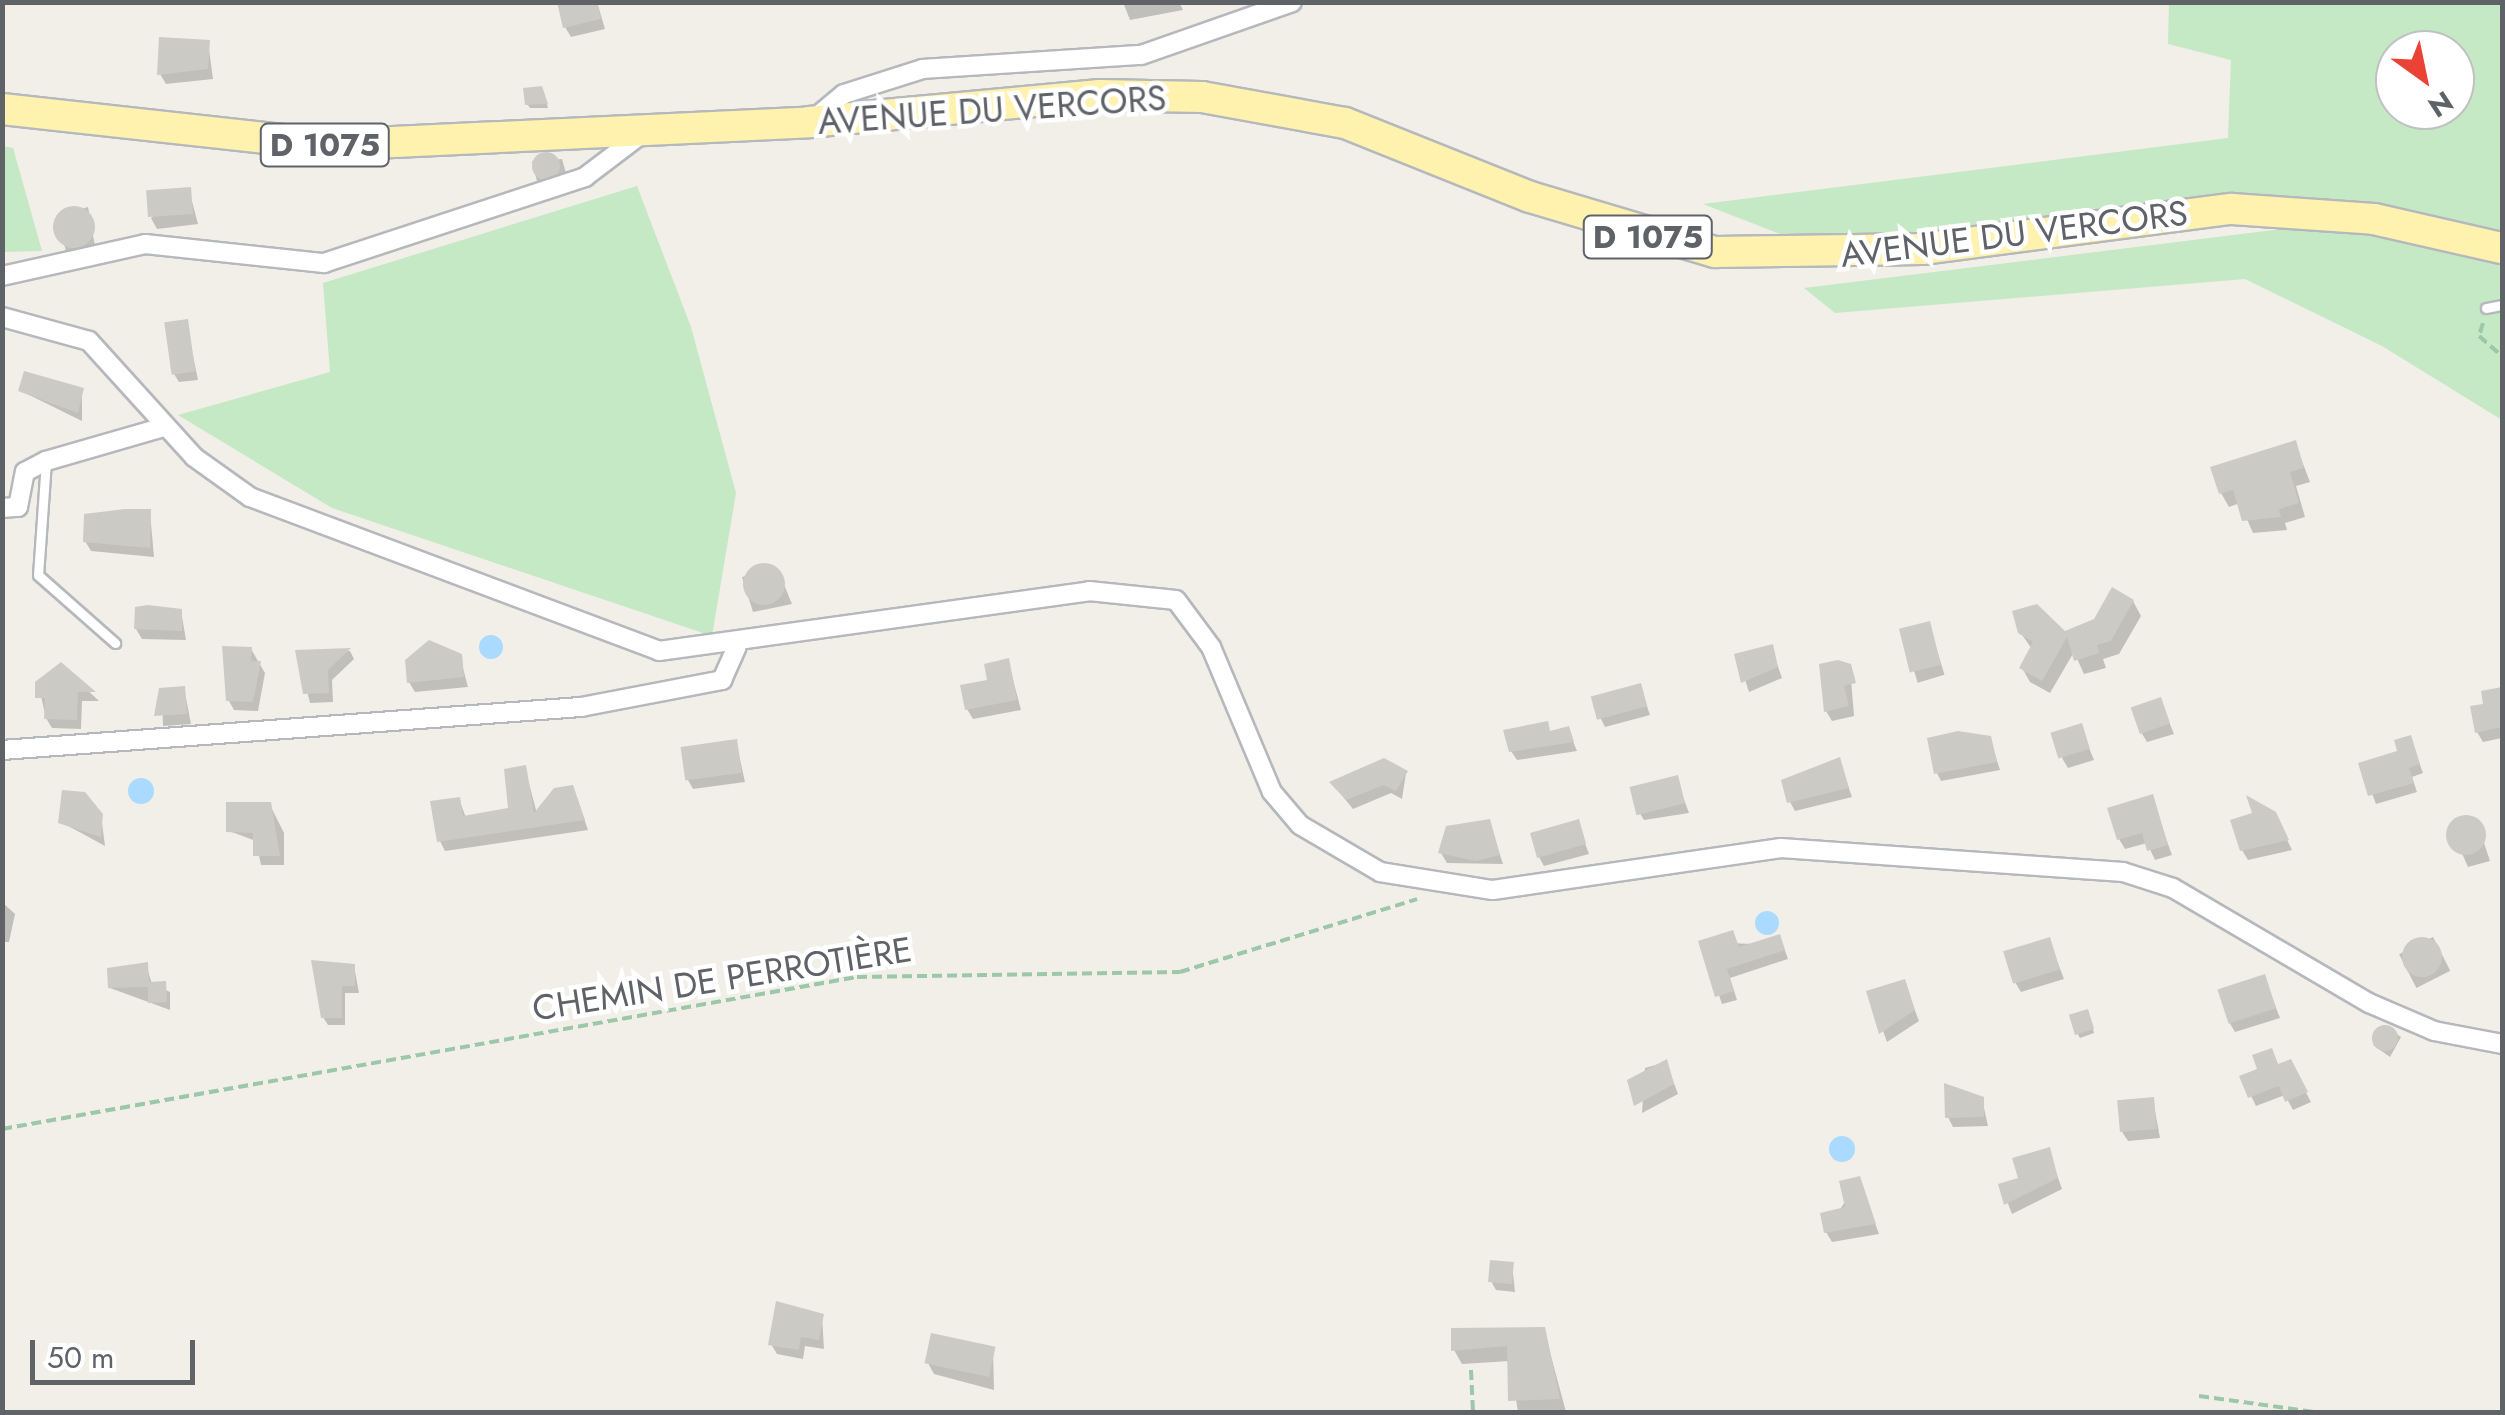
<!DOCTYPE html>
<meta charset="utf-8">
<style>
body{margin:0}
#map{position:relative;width:2505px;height:1415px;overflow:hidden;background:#f1efe8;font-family:Jost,sans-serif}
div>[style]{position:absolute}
.green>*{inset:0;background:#c5e8c5}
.water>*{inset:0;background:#aadaff}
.round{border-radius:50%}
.shadow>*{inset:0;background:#0003;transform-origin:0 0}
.building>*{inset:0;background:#cccac5;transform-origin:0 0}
.path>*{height:4px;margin-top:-2px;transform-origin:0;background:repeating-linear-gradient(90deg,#9cc7a9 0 10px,transparent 0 15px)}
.roads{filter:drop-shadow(2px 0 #b5b8bc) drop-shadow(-2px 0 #b5b8bc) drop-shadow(0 2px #b5b8bc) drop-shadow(0 -2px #b5b8bc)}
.service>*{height:9px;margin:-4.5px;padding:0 4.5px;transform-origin:4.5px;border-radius:4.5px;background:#fff}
.minor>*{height:18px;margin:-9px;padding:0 9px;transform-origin:9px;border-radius:9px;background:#fff}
.primary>*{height:30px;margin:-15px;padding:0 15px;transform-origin:15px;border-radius:15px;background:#fff2af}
span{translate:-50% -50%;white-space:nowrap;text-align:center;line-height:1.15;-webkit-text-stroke:9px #fff;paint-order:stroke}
.shield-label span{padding:2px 8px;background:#fff;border:2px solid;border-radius:8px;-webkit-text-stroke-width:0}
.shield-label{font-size:32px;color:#5f6368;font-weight:700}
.street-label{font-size:35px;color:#5f6368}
.frame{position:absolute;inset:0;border:5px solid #5f6368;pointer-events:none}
.north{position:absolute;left:2375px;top:30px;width:100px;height:100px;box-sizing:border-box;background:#fff;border:2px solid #bfc1c3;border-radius:50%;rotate:147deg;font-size:28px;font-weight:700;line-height:40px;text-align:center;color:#5f6368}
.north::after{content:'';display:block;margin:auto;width:35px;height:45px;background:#ea4335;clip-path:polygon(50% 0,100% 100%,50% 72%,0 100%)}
.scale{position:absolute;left:30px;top:1340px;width:165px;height:45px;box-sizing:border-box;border:5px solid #5f6368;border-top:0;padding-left:12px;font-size:30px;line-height:35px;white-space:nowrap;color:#5f6368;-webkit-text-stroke:8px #fff;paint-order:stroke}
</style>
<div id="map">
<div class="green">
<div style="clip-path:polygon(evenodd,2169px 3px,2502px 3px,2502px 233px,2404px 208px,2231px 196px,1806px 244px,1703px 204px,2228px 138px,2231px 60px,2168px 44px,2169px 3px,2395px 50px,2455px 50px,2455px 110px,2395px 110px,2395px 50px)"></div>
<div style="clip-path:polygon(3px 146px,13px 148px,42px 251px,3px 252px)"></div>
<div style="clip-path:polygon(637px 186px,691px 327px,736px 493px,712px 636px,332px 508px,178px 415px,330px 372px,323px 283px)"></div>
<div style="clip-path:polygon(2323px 224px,2502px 262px,2502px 420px,2382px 346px,2245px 279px,1835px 313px,1804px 288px)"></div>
</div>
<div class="water">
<div class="round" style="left:479px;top:635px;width:24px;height:24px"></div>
<div class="round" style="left:128px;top:778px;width:26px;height:26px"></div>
<div class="round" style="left:1755px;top:911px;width:24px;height:24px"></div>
<div class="round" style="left:1829px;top:1136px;width:26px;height:26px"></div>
</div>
<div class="shadow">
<div style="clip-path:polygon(597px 2px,605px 29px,571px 37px,565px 27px)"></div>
<div style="clip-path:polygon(1123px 2px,1179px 2px,1183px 10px,1130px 20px)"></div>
<div style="clip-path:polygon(208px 42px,213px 79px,166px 84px,160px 74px)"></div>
<div style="clip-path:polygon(544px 93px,548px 108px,530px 108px,527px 104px)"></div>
<div style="clip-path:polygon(562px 159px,568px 180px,538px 185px,532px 161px)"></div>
<div style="clip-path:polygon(189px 190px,198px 224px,157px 229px,151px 218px)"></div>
<div style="clip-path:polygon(88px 207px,96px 252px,68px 258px,56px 216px)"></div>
<div style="clip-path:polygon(186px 322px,198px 380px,179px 382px,174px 374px)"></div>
<div style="clip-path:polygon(82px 390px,82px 421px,21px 391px)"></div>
<div style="clip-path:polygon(2295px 443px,2310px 482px,2296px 486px,2305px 517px,2285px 523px,2287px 530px,2253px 533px,2240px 503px,2229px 507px,2221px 493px)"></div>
<div style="clip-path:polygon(150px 512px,154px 557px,91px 551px,85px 541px)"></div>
<div style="clip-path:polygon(778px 570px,792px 604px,753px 612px,742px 577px)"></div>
<div style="clip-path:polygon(2133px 601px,2141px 616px,2119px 654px,2103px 659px,2106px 668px,2084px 674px,2074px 652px,2050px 693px,2030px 682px,2022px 668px,2032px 649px,2020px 632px,2064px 634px)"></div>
<div style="clip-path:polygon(181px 611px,186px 640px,142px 639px,136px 629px)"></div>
<div style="left:1929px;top:624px;width:53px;height:28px;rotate:73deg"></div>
<div style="clip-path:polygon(430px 643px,460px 657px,468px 687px,415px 692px,409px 682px)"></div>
<div style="clip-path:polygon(1771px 647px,1782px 678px,1749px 692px,1737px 655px)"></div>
<div style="clip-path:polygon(251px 649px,265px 673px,258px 711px,234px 710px,229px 701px)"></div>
<div style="clip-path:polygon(350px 651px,354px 659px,332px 680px,333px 702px,310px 703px,298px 653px)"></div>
<div style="clip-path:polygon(1008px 661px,1021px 710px,973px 719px,967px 709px)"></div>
<div style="clip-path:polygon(61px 665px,99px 701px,82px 701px,81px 729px,52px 728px,46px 718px,38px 683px)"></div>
<div style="clip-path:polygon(1850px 667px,1854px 716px,1832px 721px,1826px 711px)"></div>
<div style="clip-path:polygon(1640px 686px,1650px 715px,1605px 727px,1600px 717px)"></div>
<div style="clip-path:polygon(184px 688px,191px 724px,163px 726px,162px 690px)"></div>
<div style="clip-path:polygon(2501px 690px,2502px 738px,2483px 742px,2477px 732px)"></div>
<div style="clip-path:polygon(2160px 700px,2174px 734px,2147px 742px,2141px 732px)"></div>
<div style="clip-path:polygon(1546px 724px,1551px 733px,1568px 729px,1577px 751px,1517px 760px,1511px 751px)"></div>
<div style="clip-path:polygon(2080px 726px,2094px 760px,2068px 768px,2062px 758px)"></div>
<div style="clip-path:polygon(2410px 738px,2423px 773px,2412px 777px,2417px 792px,2376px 804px,2361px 765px,2400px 753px)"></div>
<div style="clip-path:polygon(1990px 739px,2000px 770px,1941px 781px,1937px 773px)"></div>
<div style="clip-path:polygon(736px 741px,745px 782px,693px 789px,688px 780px)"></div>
<div style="clip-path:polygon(1839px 760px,1852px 797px,1795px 811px,1790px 802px)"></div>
<div style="clip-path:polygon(525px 768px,537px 814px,577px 798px,588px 830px,445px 851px,440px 841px,459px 799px,466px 818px,511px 810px)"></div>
<div style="clip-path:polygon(1406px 773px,1402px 799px,1391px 793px,1353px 809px,1332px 783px)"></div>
<div style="clip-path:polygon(1676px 778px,1689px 813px,1644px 820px,1638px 810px)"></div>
<div style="clip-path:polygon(2151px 797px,2172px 855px,2155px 860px,2147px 843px,2125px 849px,2119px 839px)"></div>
<div style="clip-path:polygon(270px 805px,284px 833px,284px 865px,261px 865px,256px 841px,229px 831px)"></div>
<div style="clip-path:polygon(101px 815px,105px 846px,61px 822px)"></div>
<div style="clip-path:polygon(2476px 819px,2490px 861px,2468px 867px,2450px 826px)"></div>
<div style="clip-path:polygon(1489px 822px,1503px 864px,1447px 863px,1441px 853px)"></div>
<div style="clip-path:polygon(1577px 822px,1589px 854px,1544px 866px,1539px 857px)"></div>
<div style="clip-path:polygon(2280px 825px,2292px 850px,2248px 860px,2242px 850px)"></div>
<div style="clip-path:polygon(2px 902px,15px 914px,9px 942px,2px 942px)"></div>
<div style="left:2433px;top:937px;width:38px;height:38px;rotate:63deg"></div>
<div style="clip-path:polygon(2049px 940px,2064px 979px,2021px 992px,2015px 982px)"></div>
<div style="clip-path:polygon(1701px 942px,1783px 945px,1788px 959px,1730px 978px,1737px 1000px,1722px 1004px)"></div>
<div style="clip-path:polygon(146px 965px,152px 984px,170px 992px,170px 1010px,110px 988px)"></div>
<div style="clip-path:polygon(354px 966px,359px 993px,345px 993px,345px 1025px,328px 1025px,323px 1017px)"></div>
<div style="clip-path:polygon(2264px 977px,2280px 1018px,2235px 1032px,2229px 1022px)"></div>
<div style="clip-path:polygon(1904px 982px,1919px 1021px,1887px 1042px,1869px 992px)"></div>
<div style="clip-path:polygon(2090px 1017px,2094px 1033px,2080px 1038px,2077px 1033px)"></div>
<div style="clip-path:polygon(2383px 1025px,2401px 1037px,2390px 1057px,2373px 1045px)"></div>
<div style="clip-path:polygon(2271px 1051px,2279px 1066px,2290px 1062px,2311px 1102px,2293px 1110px,2285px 1095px,2256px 1106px,2242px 1077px,2260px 1070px)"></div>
<div style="clip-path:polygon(1666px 1062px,1678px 1094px,1642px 1113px,1645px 1068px)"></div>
<div style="clip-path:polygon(1982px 1099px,1988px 1126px,1953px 1127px,1948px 1117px)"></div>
<div style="clip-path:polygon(2153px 1100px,2160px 1138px,2128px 1141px,2122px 1132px)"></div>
<div style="clip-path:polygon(2048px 1150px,2062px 1189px,2012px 1214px,2001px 1186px,2021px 1180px)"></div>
<div style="clip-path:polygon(1859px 1179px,1879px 1234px,1832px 1242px,1826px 1232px)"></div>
<div style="clip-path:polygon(1512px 1264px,1515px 1292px,1496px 1290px,1491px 1281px)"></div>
<div style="clip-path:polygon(822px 1316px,824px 1349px,805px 1346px,803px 1359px,777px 1354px,771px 1344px)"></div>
<div style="clip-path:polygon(1544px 1330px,1566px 1412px,1518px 1412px,1510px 1361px,1462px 1364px,1454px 1350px)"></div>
<div style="clip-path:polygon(993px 1349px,994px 1390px,934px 1374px,928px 1363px)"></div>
</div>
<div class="building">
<div style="clip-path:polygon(557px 2px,597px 2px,601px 19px,563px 28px)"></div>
<div style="clip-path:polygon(159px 37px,210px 40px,208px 69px,157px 75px)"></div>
<div style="clip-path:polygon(542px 86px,548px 104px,525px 105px,523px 88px)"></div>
<div class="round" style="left:532px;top:152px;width:28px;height:28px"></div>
<div style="left:191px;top:187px;width:27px;height:45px;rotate:86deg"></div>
<div class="round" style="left:53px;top:206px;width:42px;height:42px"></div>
<div style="left:188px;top:319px;width:53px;height:24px;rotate:82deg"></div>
<div style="clip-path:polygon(24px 371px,84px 388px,78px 413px,18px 391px)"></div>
<div style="clip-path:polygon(2296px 440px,2304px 468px,2290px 472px,2299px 503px,2279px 509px,2281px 517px,2242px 521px,2233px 490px,2219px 494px,2210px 467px)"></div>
<div style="clip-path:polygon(125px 509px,151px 509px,150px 548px,83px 542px,84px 514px)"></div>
<div class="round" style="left:743px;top:563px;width:42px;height:42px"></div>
<div style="clip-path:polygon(2112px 587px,2134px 600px,2111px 641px,2097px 645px,2099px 653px,2074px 661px,2067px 637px,2042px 681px,2019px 668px,2033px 642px,2018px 633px,2012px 611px,2037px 604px,2065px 631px,2094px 619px)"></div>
<div style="clip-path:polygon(148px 605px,182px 609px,182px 631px,134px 629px,135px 607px)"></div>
<div style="left:1930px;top:621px;width:45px;height:32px;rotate:76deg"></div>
<div style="clip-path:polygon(429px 640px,462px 654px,464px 677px,407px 683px,405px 660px)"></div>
<div style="clip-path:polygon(1773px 644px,1778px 667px,1741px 683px,1734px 654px)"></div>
<div style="clip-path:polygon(222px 646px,252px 647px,251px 661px,261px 661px,253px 702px,226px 701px)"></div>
<div style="clip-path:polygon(351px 648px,328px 670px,329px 693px,303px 694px,295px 650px)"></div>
<div style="clip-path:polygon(1009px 658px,1017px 700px,965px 710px,960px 685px,987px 680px,984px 664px)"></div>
<div style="clip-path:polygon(1838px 660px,1851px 664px,1856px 683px,1844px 686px,1849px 706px,1824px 712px,1819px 664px)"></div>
<div style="clip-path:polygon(61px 662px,96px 692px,78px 692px,77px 720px,44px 719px,45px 698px,35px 698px,35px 682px)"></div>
<div style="left:1641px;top:683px;width:24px;height:52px;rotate:75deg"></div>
<div style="clip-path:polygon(185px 686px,187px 714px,154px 716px,159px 688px)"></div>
<div style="clip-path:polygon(2502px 687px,2502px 727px,2475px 733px,2470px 706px,2483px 704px,2481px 691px)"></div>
<div style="left:2161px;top:697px;width:28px;height:32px;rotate:71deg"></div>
<div style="clip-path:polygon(1548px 721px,1550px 731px,1569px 726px,1574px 742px,1509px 752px,1503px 730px)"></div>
<div style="left:2082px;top:723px;width:27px;height:33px;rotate:73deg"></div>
<div style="clip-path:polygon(1958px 731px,1991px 736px,1997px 762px,1934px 774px,1927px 738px)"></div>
<div style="clip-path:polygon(2411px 735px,2420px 764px,2409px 768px,2414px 783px,2368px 796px,2358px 763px,2397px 751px,2394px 740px)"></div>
<div style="left:737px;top:739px;width:34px;height:57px;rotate:82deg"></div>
<div style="clip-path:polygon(1840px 757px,1849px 788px,1787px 803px,1781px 780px)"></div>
<div style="clip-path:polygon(1384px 758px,1408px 771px,1396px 791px,1384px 785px,1346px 800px,1329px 782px)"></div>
<div style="clip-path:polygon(526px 765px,534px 813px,554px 788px,573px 785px,585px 820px,437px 842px,430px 801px,460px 797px,463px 816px,508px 808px,504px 769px)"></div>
<div style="left:1678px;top:775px;width:29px;height:50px;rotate:76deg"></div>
<div style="clip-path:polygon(62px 790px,85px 792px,103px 814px,101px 837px,58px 823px)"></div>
<div style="clip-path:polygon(2153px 794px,2168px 845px,2147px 851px,2142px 833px,2117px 840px,2107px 808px)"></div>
<div style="clip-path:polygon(2246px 795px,2276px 812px,2289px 840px,2240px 851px,2230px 820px,2252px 813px)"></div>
<div style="clip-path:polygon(226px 802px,271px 802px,280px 856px,253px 856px,253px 833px,226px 832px)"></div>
<div class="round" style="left:2446px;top:815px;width:40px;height:40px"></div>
<div style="clip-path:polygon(1490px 819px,1500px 855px,1476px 861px,1438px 853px,1446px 826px)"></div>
<div style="left:1579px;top:819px;width:26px;height:51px;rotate:74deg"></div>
<div style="clip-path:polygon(1733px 930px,1739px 947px,1780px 934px,1785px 950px,1727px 969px,1734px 991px,1715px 997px,1698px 941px)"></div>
<div class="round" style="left:2402px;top:937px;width:40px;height:40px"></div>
<div style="left:2050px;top:937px;width:34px;height:49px;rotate:73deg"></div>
<div style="clip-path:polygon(311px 960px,355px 964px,355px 986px,342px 986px,342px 1018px,321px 1018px)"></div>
<div style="clip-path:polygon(148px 962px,149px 982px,166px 981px,167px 1002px,148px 1003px,148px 987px,108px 988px,107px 968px)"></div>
<div style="left:2265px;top:974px;width:36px;height:50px;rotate:72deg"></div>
<div style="clip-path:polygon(1905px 979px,1915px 1010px,1879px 1034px,1866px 991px)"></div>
<div style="left:2088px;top:1009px;width:21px;height:20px;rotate:73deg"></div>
<div class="round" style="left:2372px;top:1025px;width:26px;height:26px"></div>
<div style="clip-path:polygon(2272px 1048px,2278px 1064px,2291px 1059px,2308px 1092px,2285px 1102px,2279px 1086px,2248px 1098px,2239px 1076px,2257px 1069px,2252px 1055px)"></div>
<div style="clip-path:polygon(1667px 1059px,1674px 1084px,1634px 1106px,1627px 1080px)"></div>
<div style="clip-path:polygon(1944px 1083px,1984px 1097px,1984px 1117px,1945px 1118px)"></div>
<div style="left:2154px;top:1097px;width:32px;height:37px;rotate:85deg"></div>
<div style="clip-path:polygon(2050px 1147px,2058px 1178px,2004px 1205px,1998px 1184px,2018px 1178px,2012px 1158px)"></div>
<div style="clip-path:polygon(1860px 1176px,1876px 1224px,1824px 1233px,1820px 1213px,1845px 1207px,1839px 1181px)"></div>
<div style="left:1490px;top:1260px;width:24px;height:22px;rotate:5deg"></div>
<div style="clip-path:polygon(776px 1301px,824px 1314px,819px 1340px,801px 1337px,799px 1350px,768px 1345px)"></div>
<div style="clip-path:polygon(1545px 1327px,1560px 1399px,1508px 1401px,1507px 1346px,1451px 1351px,1451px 1328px)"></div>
<div style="left:931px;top:1333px;width:66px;height:31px;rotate:12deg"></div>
</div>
<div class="path">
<div style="left:2483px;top:323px;width:14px;rotate:107deg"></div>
<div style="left:2479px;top:336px;width:30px;rotate:41deg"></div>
<div style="left:2px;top:1129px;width:868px;rotate:-10.08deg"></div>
<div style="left:857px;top:977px;width:323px;rotate:-0.9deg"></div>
<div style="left:1180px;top:972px;width:248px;rotate:-17.1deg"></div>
<div style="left:1471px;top:1370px;width:42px;rotate:87.3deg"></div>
<div style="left:2199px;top:1396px;width:116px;rotate:7.9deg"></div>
</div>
<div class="roads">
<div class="service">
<div style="left:2486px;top:308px;width:16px;rotate:-11deg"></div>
<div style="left:46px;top:461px;width:114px;rotate:94deg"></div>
<div style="left:38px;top:575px;width:103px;rotate:41.4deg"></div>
</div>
<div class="minor">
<div style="left:814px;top:119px;width:39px;rotate:-40deg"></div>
<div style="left:844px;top:94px;width:83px;rotate:-17.6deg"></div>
<div style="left:923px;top:69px;width:218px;rotate:-3.7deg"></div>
<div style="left:1141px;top:55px;width:160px;rotate:-19.3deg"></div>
<div style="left:2px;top:276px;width:147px;rotate:-12.6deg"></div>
<div style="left:145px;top:244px;width:180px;rotate:6.1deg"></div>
<div style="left:324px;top:263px;width:275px;rotate:-18.2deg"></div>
<div style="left:585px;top:177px;width:73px;rotate:-37.2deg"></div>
<div style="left:2px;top:317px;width:90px;rotate:15.4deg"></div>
<div style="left:89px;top:341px;width:156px;rotate:47.8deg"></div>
<div style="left:194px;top:457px;width:69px;rotate:35.5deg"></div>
<div style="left:250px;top:497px;width:437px;rotate:20.6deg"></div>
<div style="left:659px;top:651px;width:434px;rotate:-7.9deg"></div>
<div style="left:1089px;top:591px;width:87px;rotate:5.9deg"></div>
<div style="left:1176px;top:600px;width:59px;rotate:53.3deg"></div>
<div style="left:1211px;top:647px;width:157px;rotate:67.2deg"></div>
<div style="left:1272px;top:792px;width:43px;rotate:49.7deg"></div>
<div style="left:1300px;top:825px;width:93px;rotate:30.4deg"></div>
<div style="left:1380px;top:872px;width:114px;rotate:9.1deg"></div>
<div style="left:1493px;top:890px;width:291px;rotate:-8.3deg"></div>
<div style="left:1781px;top:848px;width:343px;rotate:4deg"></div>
<div style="left:2123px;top:872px;width:52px;rotate:17.7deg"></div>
<div style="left:2173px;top:888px;width:227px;rotate:30.4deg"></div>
<div style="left:2369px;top:1003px;width:71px;rotate:23.3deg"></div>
<div style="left:2434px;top:1031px;width:69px;rotate:10.8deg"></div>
<div style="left:2px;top:508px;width:16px;rotate:-4deg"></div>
<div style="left:18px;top:507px;width:36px;rotate:-79deg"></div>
<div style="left:25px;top:472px;width:24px;rotate:-28deg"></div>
<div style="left:46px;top:461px;width:123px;rotate:-16.1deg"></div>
<div style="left:2px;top:750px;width:581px;rotate:-4.25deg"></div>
<div style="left:581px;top:707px;width:144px;rotate:-10.8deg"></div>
<div style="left:722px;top:680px;width:36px;rotate:-66deg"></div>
</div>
<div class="primary">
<div style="left:2px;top:109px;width:330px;rotate:6.3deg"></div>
<div style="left:330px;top:145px;width:480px;rotate:-2.7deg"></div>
<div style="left:809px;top:122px;width:292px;rotate:-5.3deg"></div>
<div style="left:1100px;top:95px;width:102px;rotate:1.1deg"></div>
<div style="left:1202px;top:97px;width:145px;rotate:10.3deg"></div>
<div style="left:1345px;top:123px;width:199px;rotate:21.8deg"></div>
<div style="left:1530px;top:197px;width:193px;rotate:16.6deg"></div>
<div style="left:1715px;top:252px;width:207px;rotate:-0.8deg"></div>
<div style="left:1922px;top:249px;width:313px;rotate:-7.4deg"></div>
<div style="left:2232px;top:209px;width:142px;rotate:4deg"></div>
<div style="left:2374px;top:219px;width:131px;rotate:12.8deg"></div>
</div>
</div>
<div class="shield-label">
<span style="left:325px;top:145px">D 1075</span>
<span style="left:1648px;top:237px">D 1075</span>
</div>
<div class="street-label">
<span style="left:992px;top:110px;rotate:-4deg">AVENUE DU VERCORS</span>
<span style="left:2014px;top:234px;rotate:-7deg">AVENUE DU VERCORS</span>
<span style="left:722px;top:979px;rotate:-9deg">CHEMIN DE PERROTIÈRE</span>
</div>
<div class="frame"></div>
<div class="north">N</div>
<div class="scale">50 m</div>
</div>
